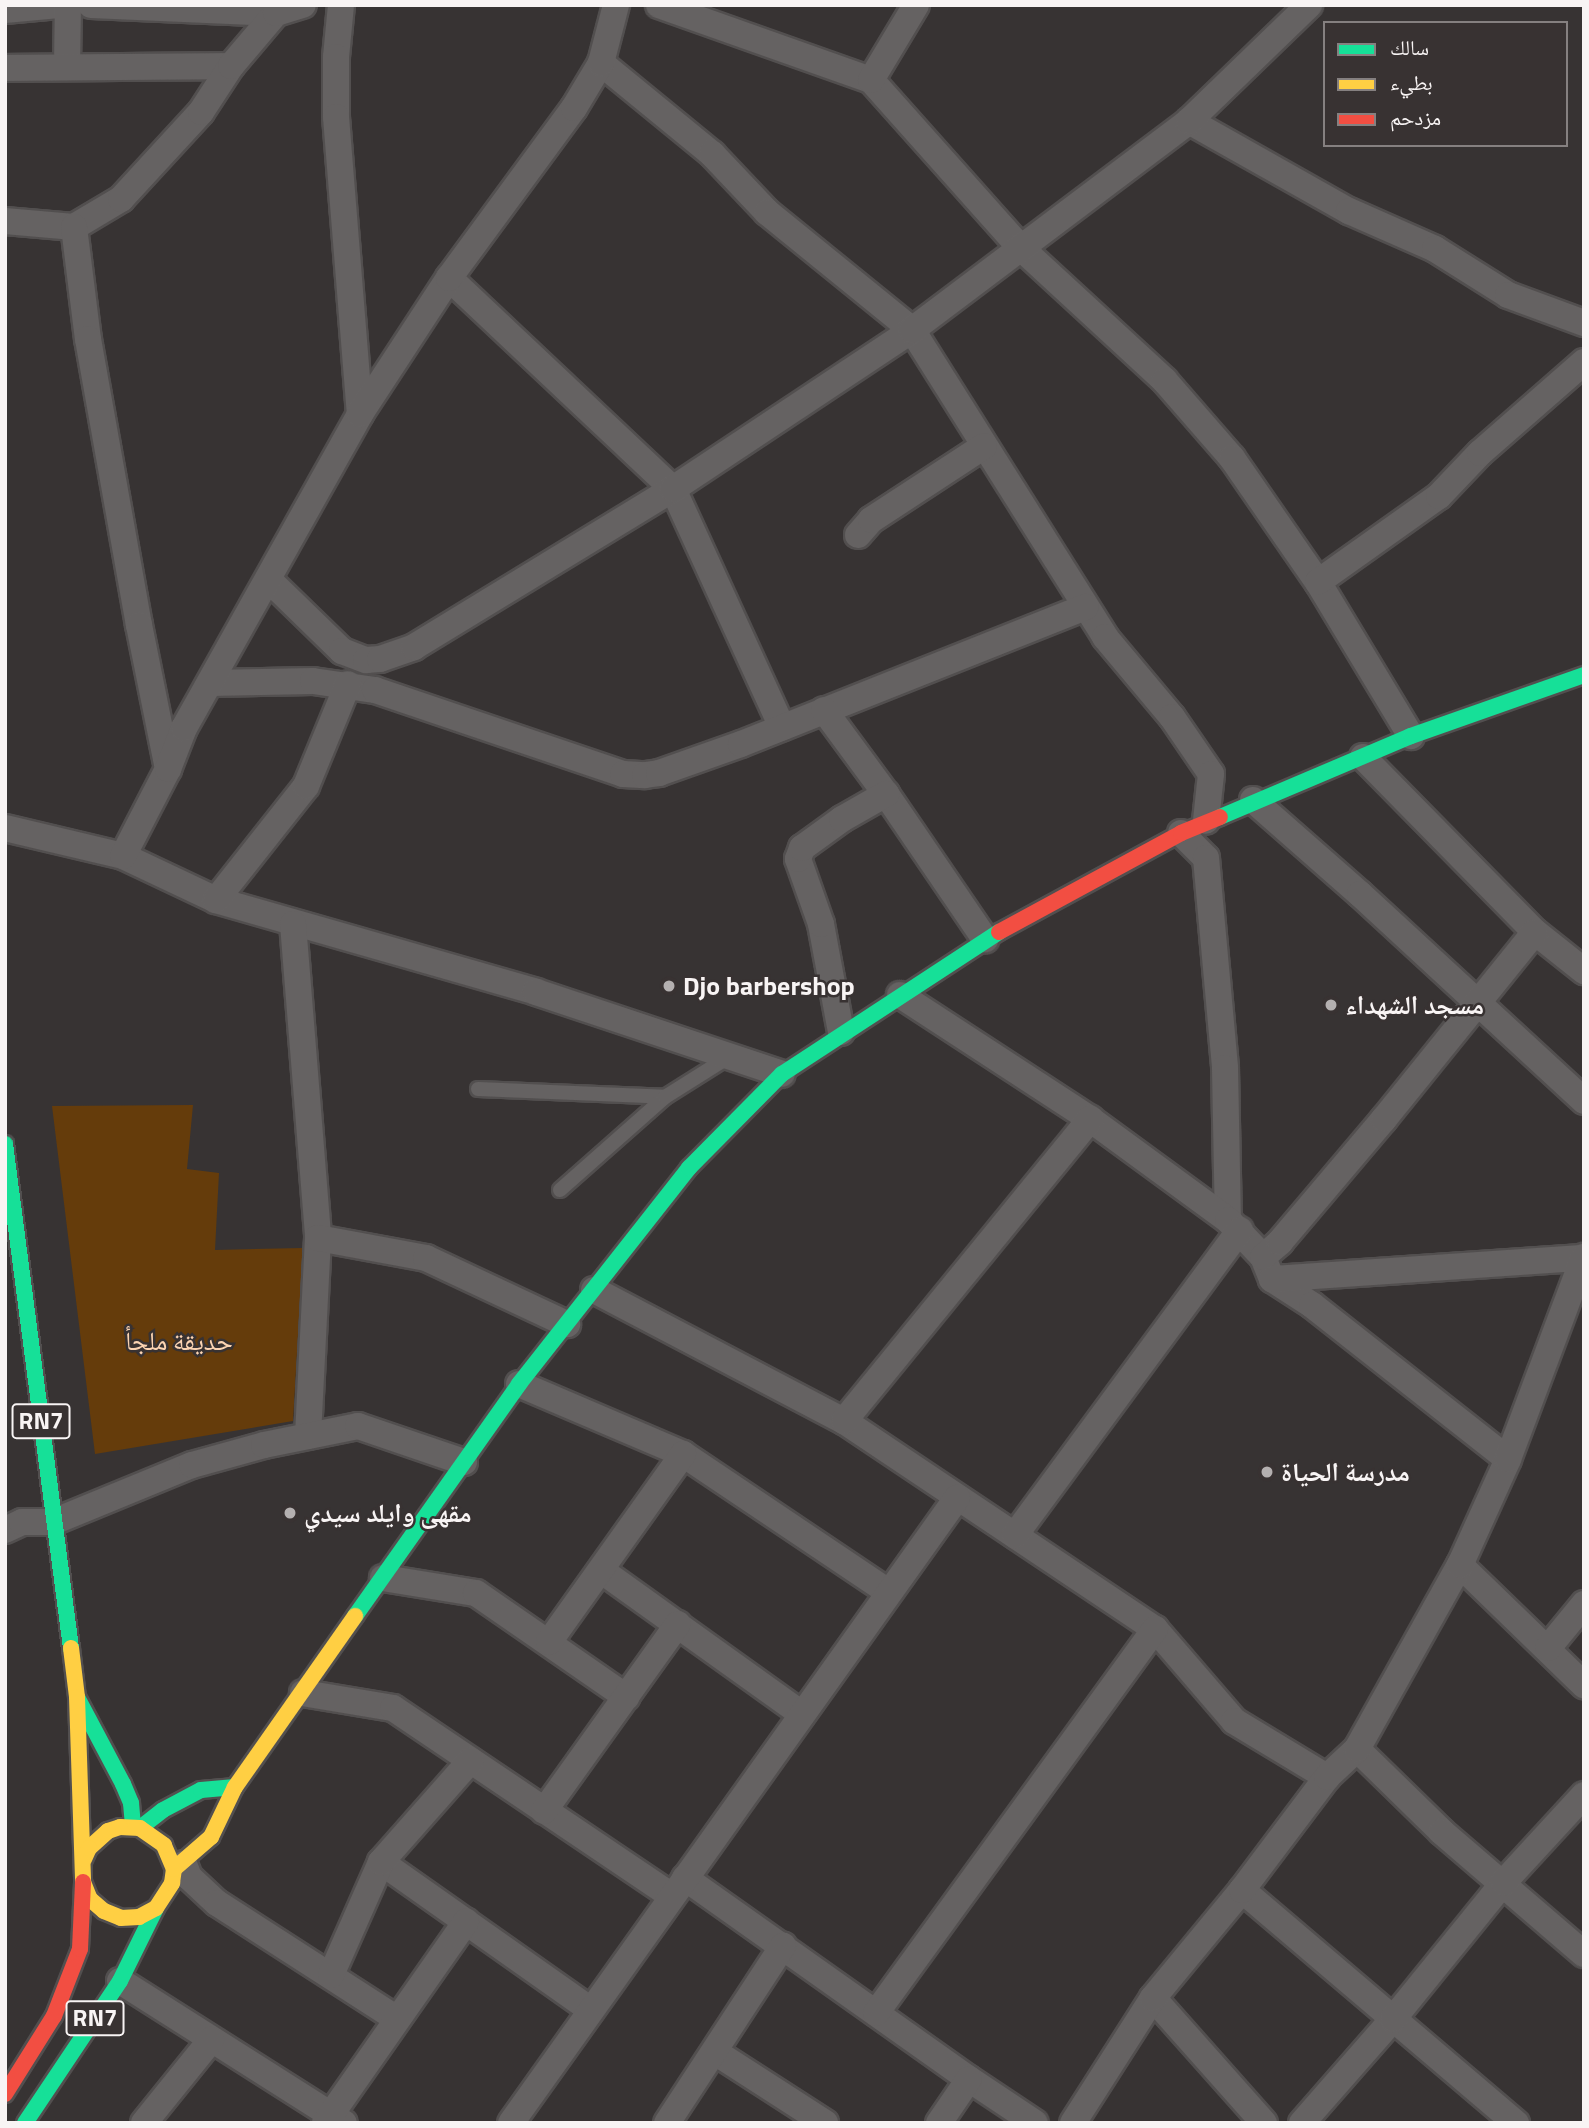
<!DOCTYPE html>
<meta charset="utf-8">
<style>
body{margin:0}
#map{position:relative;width:1589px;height:2128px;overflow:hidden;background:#373333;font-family:"Titillium Web","Noto Naskh Arabic",sans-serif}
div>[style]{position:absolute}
.green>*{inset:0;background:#653c0b}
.roads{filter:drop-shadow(2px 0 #524f4f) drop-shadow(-2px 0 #524f4f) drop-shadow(0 2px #524f4f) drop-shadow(0 -2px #524f4f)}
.lane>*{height:14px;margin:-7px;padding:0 7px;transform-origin:7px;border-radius:7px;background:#656262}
.street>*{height:26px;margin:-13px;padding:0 13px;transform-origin:13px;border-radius:13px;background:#656262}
.fast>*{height:16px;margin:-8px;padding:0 8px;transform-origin:8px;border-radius:8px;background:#16e098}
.slow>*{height:16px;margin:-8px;padding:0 8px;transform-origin:8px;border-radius:8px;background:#ffcf43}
.jam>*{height:16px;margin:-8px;padding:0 8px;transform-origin:8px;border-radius:8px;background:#f24e42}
.dots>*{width:19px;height:19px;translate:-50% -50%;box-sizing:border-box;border:4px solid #383232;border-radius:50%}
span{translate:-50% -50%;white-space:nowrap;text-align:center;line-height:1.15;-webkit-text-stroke:5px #383232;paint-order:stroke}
.shield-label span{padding:2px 5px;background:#383232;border:2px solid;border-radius:5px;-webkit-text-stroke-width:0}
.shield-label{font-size:24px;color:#f8f4f4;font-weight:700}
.poi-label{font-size:26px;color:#f8f4f4;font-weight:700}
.left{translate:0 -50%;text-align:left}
.park-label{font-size:26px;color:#fcd4b2}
.frame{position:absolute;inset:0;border:7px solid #f8f4f4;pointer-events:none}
.legend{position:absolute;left:1323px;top:21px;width:245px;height:126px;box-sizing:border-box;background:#383232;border:2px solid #858080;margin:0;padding:9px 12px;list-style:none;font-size:21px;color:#f8f4f4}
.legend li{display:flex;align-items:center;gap:14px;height:35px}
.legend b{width:35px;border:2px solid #858080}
</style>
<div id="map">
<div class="green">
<div style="clip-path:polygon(193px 1105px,187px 1169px,219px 1173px,215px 1250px,303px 1248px,293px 1421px,95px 1454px,52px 1106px)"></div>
</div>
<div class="roads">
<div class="lane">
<div style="left:478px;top:1089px;width:187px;rotate:2.4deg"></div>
<div style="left:560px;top:1190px;width:140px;rotate:-41.5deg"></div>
<div style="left:665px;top:1097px;width:77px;rotate:-32.2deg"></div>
</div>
<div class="street">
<div style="left:91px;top:5px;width:185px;rotate:2.5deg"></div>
<div style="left:341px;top:5px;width:52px;rotate:95.5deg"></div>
<div style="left:336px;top:57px;width:60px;rotate:90deg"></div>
<div style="left:336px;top:117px;width:298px;rotate:85.4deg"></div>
<div style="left:659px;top:5px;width:225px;rotate:19.5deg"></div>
<div style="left:871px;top:80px;width:224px;rotate:48.3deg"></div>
<div style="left:1020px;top:247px;width:197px;rotate:42.7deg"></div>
<div style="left:1165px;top:381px;width:102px;rotate:49deg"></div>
<div style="left:1232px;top:458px;width:151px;rotate:55.3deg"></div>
<div style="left:1318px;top:582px;width:180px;rotate:58.9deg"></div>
<div style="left:5px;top:10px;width:54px;rotate:-5.3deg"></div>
<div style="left:601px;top:63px;width:144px;rotate:39.3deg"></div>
<div style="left:712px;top:154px;width:80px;rotate:46.5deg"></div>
<div style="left:767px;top:212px;width:187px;rotate:39.1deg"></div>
<div style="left:912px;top:330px;width:363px;rotate:57.8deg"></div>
<div style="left:1105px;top:637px;width:104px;rotate:50.1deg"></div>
<div style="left:1172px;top:717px;width:69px;rotate:55.6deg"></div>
<div style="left:1211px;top:774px;width:47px;rotate:96.1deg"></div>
<div style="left:67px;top:66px;width:61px;rotate:-89.1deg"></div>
<div style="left:5px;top:68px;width:226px;rotate:-0.5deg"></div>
<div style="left:871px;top:80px;width:87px;rotate:-59deg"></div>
<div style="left:1189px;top:121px;width:184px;rotate:29.4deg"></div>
<div style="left:1349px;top:211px;width:94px;rotate:23.8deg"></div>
<div style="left:1435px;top:249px;width:86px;rotate:32.2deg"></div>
<div style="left:1508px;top:295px;width:81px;rotate:20.2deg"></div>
<div style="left:5px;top:221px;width:69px;rotate:5deg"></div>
<div style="left:74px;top:227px;width:55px;rotate:-30.8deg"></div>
<div style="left:121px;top:199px;width:118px;rotate:-47.4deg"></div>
<div style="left:201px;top:112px;width:55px;rotate:-56.9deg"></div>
<div style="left:231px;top:66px;width:70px;rotate:-49.7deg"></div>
<div style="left:276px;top:13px;width:28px;rotate:-17deg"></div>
<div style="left:74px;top:227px;width:113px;rotate:82.9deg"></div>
<div style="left:88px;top:339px;width:291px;rotate:79.9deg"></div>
<div style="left:139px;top:625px;width:147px;rotate:78.6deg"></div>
<div style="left:449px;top:278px;width:308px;rotate:43.3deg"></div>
<div style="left:673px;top:489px;width:262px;rotate:65.4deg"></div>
<div style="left:858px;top:535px;width:20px;rotate:-49deg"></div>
<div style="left:871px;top:520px;width:135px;rotate:-33.2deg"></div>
<div style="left:269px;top:580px;width:102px;rotate:44.2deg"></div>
<div style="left:342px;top:651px;width:26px;rotate:21deg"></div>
<div style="left:366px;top:660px;width:14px;rotate:-4deg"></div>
<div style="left:380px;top:659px;width:36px;rotate:-19deg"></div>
<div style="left:414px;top:647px;width:303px;rotate:-31.4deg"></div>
<div style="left:673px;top:489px;width:287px;rotate:-33.6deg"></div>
<div style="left:912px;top:330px;width:347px;rotate:-37deg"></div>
<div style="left:1189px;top:121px;width:167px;rotate:-44deg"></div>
<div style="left:1318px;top:582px;width:148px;rotate:-35.4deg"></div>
<div style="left:1439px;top:496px;width:59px;rotate:-46.4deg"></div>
<div style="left:1480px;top:453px;width:138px;rotate:-41.2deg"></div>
<div style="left:210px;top:683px;width:103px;rotate:-1.1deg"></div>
<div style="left:313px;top:681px;width:63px;rotate:8.3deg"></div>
<div style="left:375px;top:690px;width:262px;rotate:18.7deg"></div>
<div style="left:623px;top:774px;width:22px;rotate:3deg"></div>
<div style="left:645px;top:775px;width:14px;rotate:-8deg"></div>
<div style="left:659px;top:773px;width:87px;rotate:-19.5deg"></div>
<div style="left:741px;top:744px;width:371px;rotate:-21.7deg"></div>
<div style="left:824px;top:710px;width:104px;rotate:53.6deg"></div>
<div style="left:886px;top:794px;width:176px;rotate:55.7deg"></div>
<div style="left:1363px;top:757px;width:245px;rotate:45.5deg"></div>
<div style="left:1535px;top:932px;width:63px;rotate:38.5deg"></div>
<div style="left:1253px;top:800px;width:142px;rotate:41.3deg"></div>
<div style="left:1360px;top:894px;width:305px;rotate:42.7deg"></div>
<div style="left:5px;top:828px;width:121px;rotate:13.3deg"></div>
<div style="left:123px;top:856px;width:103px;rotate:25.3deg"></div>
<div style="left:216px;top:900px;width:333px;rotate:16deg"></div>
<div style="left:536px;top:992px;width:259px;rotate:18.4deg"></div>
<div style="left:1181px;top:833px;width:35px;rotate:45deg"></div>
<div style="left:1206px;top:858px;width:211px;rotate:84.8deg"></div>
<div style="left:1225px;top:1068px;width:152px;rotate:88.9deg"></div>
<div style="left:123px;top:856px;width:98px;rotate:-62.7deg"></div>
<div style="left:168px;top:769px;width:44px;rotate:-68.7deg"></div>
<div style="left:184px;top:728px;width:360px;rotate:-60.7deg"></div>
<div style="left:360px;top:414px;width:163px;rotate:-56.8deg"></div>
<div style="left:449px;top:278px;width:211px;rotate:-53.7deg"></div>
<div style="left:574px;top:108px;width:52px;rotate:-59deg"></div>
<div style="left:601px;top:63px;width:60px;rotate:-75.5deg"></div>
<div style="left:216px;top:900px;width:145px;rotate:-51.7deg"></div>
<div style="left:306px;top:786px;width:110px;rotate:-67.6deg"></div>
<div style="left:293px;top:924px;width:315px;rotate:85.4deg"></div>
<div style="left:318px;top:1238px;width:198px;rotate:92.9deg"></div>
<div style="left:900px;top:995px;width:227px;rotate:33.1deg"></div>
<div style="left:1090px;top:1119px;width:171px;rotate:36.2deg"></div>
<div style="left:1228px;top:1220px;width:51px;rotate:46.6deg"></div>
<div style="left:1263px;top:1257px;width:24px;rotate:68deg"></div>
<div style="left:1272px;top:1279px;width:48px;rotate:33deg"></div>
<div style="left:1312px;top:1305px;width:249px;rotate:38.2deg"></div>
<div style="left:841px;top:1032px;width:110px;rotate:-100.5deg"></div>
<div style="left:821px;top:924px;width:69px;rotate:-109.5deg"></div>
<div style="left:798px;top:859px;width:12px;rotate:-70deg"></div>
<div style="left:802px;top:848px;width:49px;rotate:-35.9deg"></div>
<div style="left:842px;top:819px;width:51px;rotate:-29.6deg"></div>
<div style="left:318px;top:1238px;width:110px;rotate:10.5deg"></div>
<div style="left:426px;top:1258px;width:156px;rotate:25.1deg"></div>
<div style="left:1263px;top:1257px;width:23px;rotate:-41deg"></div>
<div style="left:1280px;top:1242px;width:161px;rotate:-49.8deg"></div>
<div style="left:1384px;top:1119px;width:240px;rotate:-51.1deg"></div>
<div style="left:1272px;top:1279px;width:312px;rotate:-3.9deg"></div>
<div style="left:594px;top:1290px;width:282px;rotate:27.7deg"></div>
<div style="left:844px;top:1421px;width:374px;rotate:33.8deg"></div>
<div style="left:1155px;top:1629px;width:121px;rotate:49.3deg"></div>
<div style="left:1234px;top:1721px;width:109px;rotate:31.1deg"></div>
<div style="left:519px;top:1384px;width:178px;rotate:23.1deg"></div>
<div style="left:683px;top:1454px;width:247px;rotate:33.9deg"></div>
<div style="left:844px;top:1421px;width:390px;rotate:-50.8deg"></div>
<div style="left:5px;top:1530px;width:19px;rotate:-25deg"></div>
<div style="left:22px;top:1522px;width:31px"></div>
<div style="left:53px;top:1522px;width:150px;rotate:-22.3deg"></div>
<div style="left:192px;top:1465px;width:75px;rotate:-15.5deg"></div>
<div style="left:264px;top:1445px;width:96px;rotate:-11.4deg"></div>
<div style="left:358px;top:1426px;width:112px;rotate:18.8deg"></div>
<div style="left:1015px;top:1535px;width:379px;rotate:-53.6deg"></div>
<div style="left:1460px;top:1565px;width:173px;rotate:44.1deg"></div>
<div style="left:602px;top:1571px;width:246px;rotate:35.6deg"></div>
<div style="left:383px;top:1578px;width:94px;rotate:9.2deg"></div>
<div style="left:476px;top:1593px;width:183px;rotate:34.7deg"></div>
<div style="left:549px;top:1642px;width:231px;rotate:-54.5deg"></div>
<div style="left:1548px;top:1648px;width:57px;rotate:-50.7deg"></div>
<div style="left:303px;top:1693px;width:91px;rotate:9.5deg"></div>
<div style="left:393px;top:1708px;width:336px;rotate:34deg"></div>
<div style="left:1357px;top:1749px;width:119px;rotate:44.3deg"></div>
<div style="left:1442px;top:1832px;width:187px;rotate:40.7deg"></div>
<div style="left:544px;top:1811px;width:230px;rotate:-54.4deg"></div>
<div style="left:381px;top:1862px;width:257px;rotate:35.2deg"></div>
<div style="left:184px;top:1864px;width:14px;rotate:69deg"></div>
<div style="left:189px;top:1877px;width:38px;rotate:43deg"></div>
<div style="left:217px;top:1903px;width:214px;rotate:32.8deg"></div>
<div style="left:685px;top:1878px;width:348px;rotate:35.3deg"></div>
<div style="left:969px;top:2079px;width:79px;rotate:33.7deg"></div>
<div style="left:1242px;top:1890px;width:360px;rotate:40.4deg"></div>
<div style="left:331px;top:1975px;width:124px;rotate:-66.1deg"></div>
<div style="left:381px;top:1862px;width:135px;rotate:-48.6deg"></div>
<div style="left:120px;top:1981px;width:265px;rotate:32.4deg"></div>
<div style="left:1153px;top:1998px;width:167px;rotate:48.4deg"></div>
<div style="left:876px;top:2013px;width:475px;rotate:-54deg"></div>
<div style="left:715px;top:2052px;width:131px;rotate:32.8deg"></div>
<div style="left:144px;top:2123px;width:107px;rotate:-51.1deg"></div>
<div style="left:325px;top:2123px;width:246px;rotate:-55deg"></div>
<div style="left:511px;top:2123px;width:768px;rotate:-54.49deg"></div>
<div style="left:667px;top:2123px;width:212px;rotate:-56.8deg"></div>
<div style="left:939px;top:2123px;width:53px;rotate:-55.7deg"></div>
<div style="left:1073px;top:2123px;width:148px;rotate:-57.4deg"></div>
<div style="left:1153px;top:1998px;width:140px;rotate:-50.5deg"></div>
<div style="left:1242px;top:1890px;width:141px;rotate:-53deg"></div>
<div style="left:1327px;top:1777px;width:41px;rotate:-43deg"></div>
<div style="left:1357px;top:1749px;width:211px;rotate:-60.8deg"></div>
<div style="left:1460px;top:1565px;width:116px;rotate:-65.6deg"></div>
<div style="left:1508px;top:1459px;width:216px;rotate:-69.4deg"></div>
<div style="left:1302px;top:2123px;width:138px;rotate:-48.8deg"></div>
<div style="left:1393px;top:2019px;width:176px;rotate:-51deg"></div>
<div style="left:1504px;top:1882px;width:118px;rotate:-47.4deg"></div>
</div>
<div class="fast">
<div style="left:1220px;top:817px;width:207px;rotate:-23deg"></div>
<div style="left:1411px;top:736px;width:183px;rotate:-19.4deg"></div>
<div style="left:5px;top:1144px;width:508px;rotate:82.54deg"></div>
<div style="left:355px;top:1616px;width:284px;rotate:-54.7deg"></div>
<div style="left:519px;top:1384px;width:275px;rotate:-51.8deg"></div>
<div style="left:689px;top:1168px;width:132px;rotate:-45.3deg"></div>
<div style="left:782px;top:1074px;width:259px;rotate:-33.2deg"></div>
<div style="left:78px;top:1699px;width:96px;rotate:62.1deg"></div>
<div style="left:123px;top:1784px;width:21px;rotate:67deg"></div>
<div style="left:131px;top:1803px;width:24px;rotate:85deg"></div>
<div style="left:140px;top:1828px;width:29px;rotate:-38deg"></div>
<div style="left:163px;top:1810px;width:43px;rotate:-27.8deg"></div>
<div style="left:201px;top:1790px;width:34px;rotate:-5deg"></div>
<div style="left:25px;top:2123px;width:171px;rotate:-56.2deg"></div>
<div style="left:120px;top:1981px;width:81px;rotate:-63.7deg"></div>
</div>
<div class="slow">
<div style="left:71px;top:1648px;width:49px;rotate:83deg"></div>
<div style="left:77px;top:1697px;width:185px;rotate:88.1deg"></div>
<div style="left:83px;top:1882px;width:18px;rotate:68deg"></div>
<div style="left:90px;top:1899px;width:18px;rotate:41deg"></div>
<div style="left:104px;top:1911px;width:18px;rotate:22deg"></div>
<div style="left:121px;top:1918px;width:18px;rotate:-3deg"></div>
<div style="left:139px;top:1917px;width:19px;rotate:-28deg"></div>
<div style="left:156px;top:1908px;width:30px;rotate:-57deg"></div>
<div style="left:172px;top:1883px;width:14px;rotate:-82deg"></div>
<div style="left:174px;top:1869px;width:26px;rotate:-113deg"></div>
<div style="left:164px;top:1845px;width:29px;rotate:-145deg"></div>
<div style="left:140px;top:1828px;width:20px;rotate:-177deg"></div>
<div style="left:120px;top:1827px;width:13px;rotate:162deg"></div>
<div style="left:108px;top:1831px;width:25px;rotate:138deg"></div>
<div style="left:89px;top:1848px;width:12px;rotate:114deg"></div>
<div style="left:174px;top:1869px;width:49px;rotate:-40.9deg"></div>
<div style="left:211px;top:1837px;width:55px;rotate:-64.4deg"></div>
<div style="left:235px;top:1787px;width:209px;rotate:-54.9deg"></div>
</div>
<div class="jam">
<div style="left:999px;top:932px;width:207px;rotate:-28.5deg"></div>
<div style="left:1181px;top:833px;width:42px;rotate:-22.3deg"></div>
<div style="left:5px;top:2094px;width:92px;rotate:-57.9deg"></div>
<div style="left:54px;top:2016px;width:72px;rotate:-68.8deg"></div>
<div style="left:80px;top:1949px;width:67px;rotate:-87.4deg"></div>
</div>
</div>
<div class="dots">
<div style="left:669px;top:986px;background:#b4b0b0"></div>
<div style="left:1331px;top:1005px;background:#b4b0b0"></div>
<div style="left:1267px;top:1472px;background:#b4b0b0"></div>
<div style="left:290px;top:1513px;background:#b4b0b0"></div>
</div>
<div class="shield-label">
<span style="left:41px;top:1421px">RN7</span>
<span style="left:95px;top:2018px">RN7</span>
</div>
<div class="poi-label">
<span class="left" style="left:683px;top:986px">Djo barbershop</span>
<span class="left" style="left:1345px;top:1005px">مسجد الشهداء</span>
<span class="left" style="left:1281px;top:1472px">مدرسة الحياة</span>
<span class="left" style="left:304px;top:1513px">مقهى وايلد سيدي</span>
</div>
<div class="park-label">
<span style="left:179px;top:1341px">حديقة ملجأ</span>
</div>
<div class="frame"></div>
<ul class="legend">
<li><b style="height:9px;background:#16e098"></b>سالك</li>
<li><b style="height:9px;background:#ffcf43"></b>بطيء</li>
<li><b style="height:9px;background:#f24e42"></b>مزدحم</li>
</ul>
</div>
